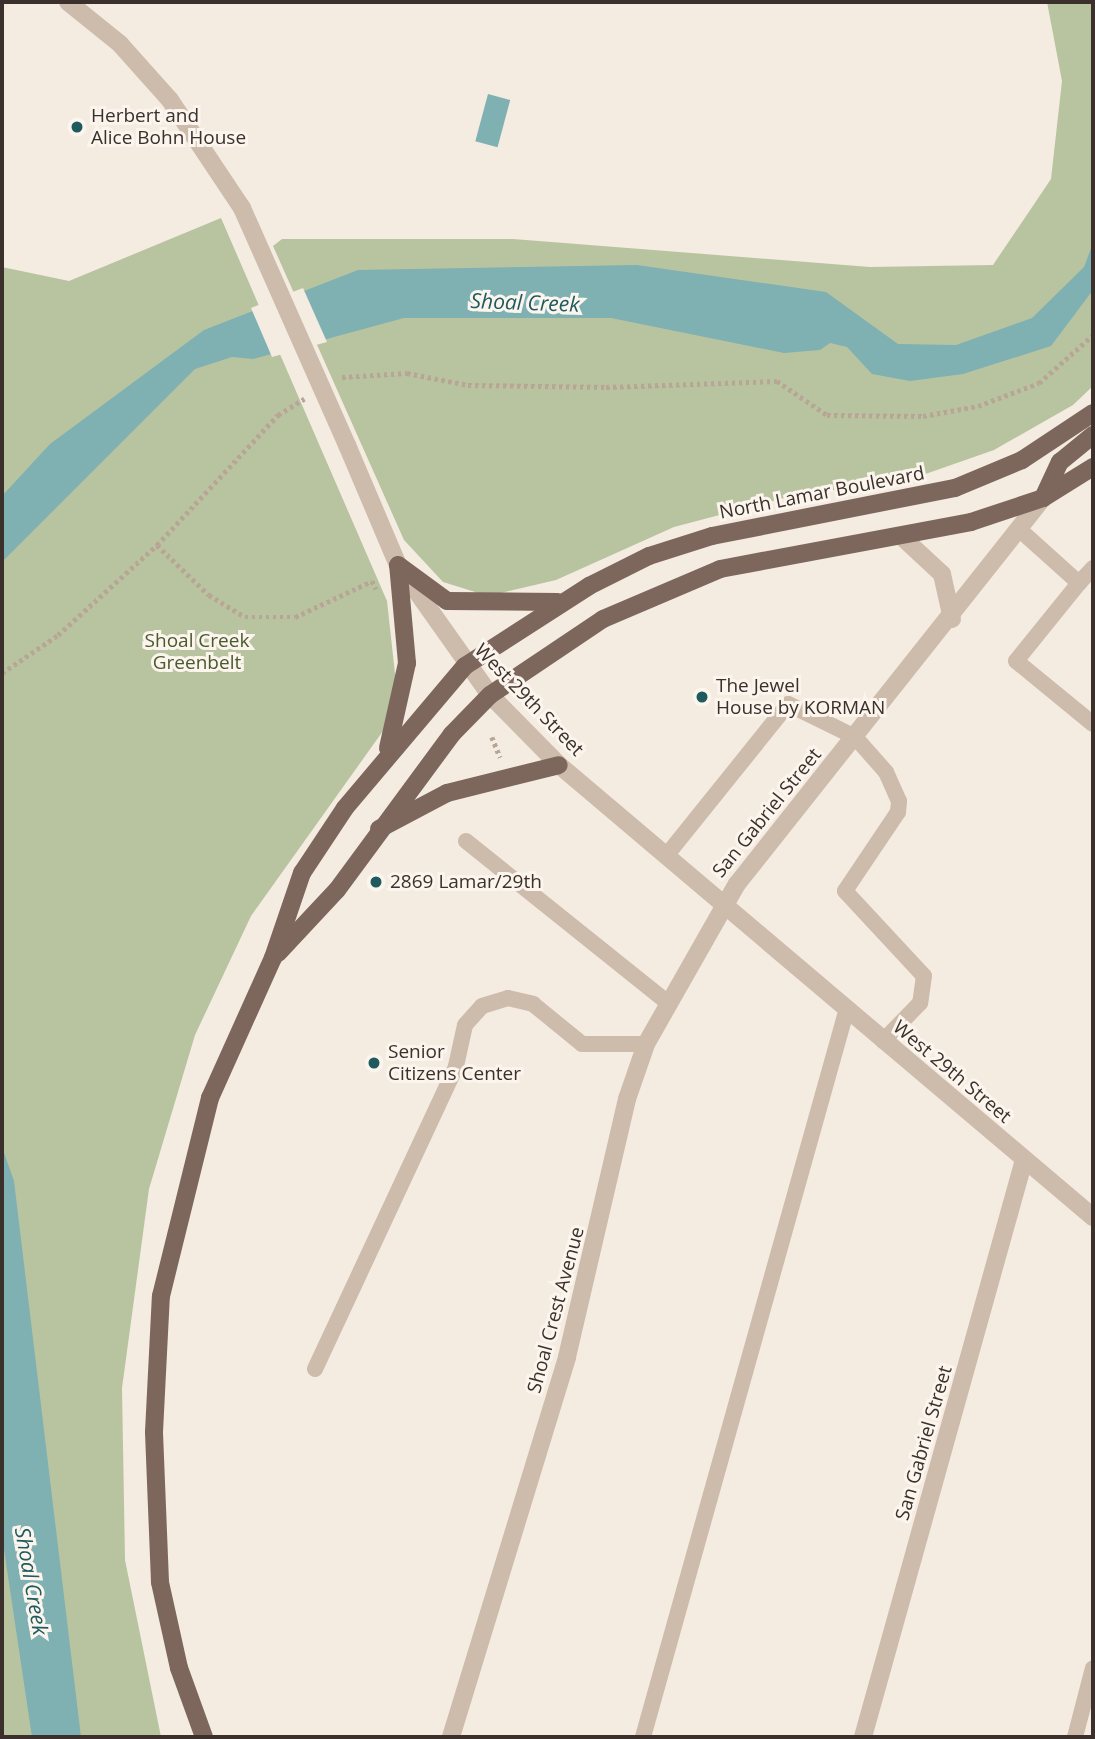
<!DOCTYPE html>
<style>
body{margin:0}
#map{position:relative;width:1095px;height:1739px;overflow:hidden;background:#f4ebe1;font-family:"Open Sans",sans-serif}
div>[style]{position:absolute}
.green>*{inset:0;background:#b8c4a0}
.water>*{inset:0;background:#7fb0b2;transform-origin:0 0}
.pier>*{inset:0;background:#f4ebe1}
.path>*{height:4.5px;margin-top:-2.25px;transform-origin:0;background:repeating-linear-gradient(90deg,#b9a596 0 3.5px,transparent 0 7px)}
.service>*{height:16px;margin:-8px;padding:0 8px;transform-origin:8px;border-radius:8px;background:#cdbbac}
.minor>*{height:18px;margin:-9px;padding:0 9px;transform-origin:9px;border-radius:9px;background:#cdbbac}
.tertiary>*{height:18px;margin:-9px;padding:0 9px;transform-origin:9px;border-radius:9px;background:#cdbbac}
.primary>*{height:18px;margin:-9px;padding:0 9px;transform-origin:9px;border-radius:9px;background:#7d675c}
.tertiary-bridge>*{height:18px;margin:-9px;padding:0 9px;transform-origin:9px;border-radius:9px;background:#cdbbac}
.dots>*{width:19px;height:19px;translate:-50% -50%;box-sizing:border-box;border:4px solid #fbf5ee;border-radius:50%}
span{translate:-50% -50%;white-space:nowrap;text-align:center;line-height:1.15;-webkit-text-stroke:6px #fbf5ee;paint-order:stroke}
.poi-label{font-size:19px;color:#3b302b}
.left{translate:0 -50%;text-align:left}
.street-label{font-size:19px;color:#3b302b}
.park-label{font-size:19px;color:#4a5a2e}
.water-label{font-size:21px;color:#1f5a5e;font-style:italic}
.frame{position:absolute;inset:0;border:4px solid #3b302b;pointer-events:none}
</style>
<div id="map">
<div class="green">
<div style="clip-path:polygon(1047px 2px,1093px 2px,1093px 386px,1073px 405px,994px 450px,914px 478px,784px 498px,674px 527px,556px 580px,488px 596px,443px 582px,404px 540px,273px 246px,282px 239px,513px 239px,870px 267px,993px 265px,1051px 179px,1062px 81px)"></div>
<div style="clip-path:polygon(221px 218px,387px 601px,397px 692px,388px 724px,251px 916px,195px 1035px,149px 1189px,122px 1388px,125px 1560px,161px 1737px,2px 1737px,2px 267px,69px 281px)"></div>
</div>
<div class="water">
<div style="left:488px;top:94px;width:23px;height:49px;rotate:15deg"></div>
<div style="clip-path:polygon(1093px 243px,1093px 290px,1051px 346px,963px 374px,910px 381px,872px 374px,847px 347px,830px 343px,820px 350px,784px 353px,611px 318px,404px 318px,253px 359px,232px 357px,195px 369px,2px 562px,2px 496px,50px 444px,204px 330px,358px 270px,637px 265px,826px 292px,898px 344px,956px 345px,1032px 318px,1084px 267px)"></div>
<div style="clip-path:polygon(2px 1147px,14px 1181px,81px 1737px,32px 1737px,2px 1536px)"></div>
</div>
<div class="pier">
<div style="clip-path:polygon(303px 288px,327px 342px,272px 357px,251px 308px)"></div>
</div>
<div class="path">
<div style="left:342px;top:377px;width:65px;rotate:-3.5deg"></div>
<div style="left:407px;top:373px;width:62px;rotate:11.1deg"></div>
<div style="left:468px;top:385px;width:138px;rotate:0.8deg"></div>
<div style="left:606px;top:387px;width:171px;rotate:-2deg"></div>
<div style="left:777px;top:381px;width:60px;rotate:34.2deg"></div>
<div style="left:827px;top:415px;width:96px;rotate:0.6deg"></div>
<div style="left:923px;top:416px;width:56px;rotate:-10.3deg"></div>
<div style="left:978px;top:406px;width:65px;rotate:-20.7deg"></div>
<div style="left:1039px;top:383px;width:72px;rotate:-41.6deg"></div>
<div style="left:157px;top:545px;width:72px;rotate:43.9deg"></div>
<div style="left:209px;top:595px;width:42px;rotate:31.4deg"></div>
<div style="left:245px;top:617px;width:50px"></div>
<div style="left:295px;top:617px;width:85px;rotate:-25.1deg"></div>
<div style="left:372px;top:581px;width:9px;rotate:63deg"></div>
<div style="left:2px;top:673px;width:68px;rotate:-34.2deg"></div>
<div style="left:58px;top:635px;width:134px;rotate:-42.3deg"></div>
<div style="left:157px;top:545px;width:178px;rotate:-47.1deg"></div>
<div style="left:278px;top:415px;width:31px;rotate:-32deg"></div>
<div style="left:492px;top:737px;width:22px;rotate:68deg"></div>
</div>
<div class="service">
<div style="left:1021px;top:531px;width:78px;rotate:41.9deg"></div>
<div style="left:1079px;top:583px;width:21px;rotate:-47deg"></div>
<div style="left:1079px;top:583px;width:100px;rotate:128.9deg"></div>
<div style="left:1016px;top:661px;width:99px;rotate:39.3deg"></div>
<div style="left:466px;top:841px;width:259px;rotate:38.7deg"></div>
<div style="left:666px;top:856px;width:195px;rotate:-51.2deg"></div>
<div style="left:788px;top:704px;width:75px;rotate:26.2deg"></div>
<div style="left:855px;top:737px;width:47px;rotate:48.5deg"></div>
<div style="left:886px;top:772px;width:32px;rotate:66deg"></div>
<div style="left:899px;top:801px;width:11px;rotate:95deg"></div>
<div style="left:898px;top:812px;width:95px;rotate:123.9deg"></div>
<div style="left:845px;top:891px;width:116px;rotate:47.1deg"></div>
<div style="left:924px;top:976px;width:27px;rotate:98deg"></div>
<div style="left:920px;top:1003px;width:53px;rotate:134.2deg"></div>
<div style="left:315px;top:1369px;width:334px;rotate:-65deg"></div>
<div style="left:456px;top:1066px;width:42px;rotate:-77.6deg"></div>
<div style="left:465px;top:1025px;width:25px;rotate:-48deg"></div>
<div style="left:482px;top:1006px;width:27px;rotate:-17deg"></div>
<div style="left:508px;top:998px;width:26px;rotate:13deg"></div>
<div style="left:533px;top:1004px;width:63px;rotate:39.2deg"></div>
<div style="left:582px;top:1044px;width:64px"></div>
<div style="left:643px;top:1737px;width:753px;rotate:-74.36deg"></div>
<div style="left:1075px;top:1737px;width:71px;rotate:-75.4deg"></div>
</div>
<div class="minor">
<div style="left:901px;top:536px;width:56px;rotate:42.8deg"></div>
<div style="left:942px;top:574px;width:46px;rotate:77.5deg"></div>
<div style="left:451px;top:1737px;width:397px;rotate:-73deg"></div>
<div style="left:567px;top:1357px;width:265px;rotate:-76.9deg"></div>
<div style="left:627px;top:1099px;width:58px;rotate:-70.9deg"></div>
<div style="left:646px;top:1044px;width:184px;rotate:-60.4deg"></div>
<div style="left:737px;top:884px;width:493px;rotate:-51.6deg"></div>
<div style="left:863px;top:1737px;width:599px;rotate:-74.41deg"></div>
</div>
<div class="tertiary">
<div style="left:68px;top:2px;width:67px;rotate:38.9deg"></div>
<div style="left:120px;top:44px;width:75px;rotate:48.2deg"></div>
<div style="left:170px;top:100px;width:130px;rotate:56.3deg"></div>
<div style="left:347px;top:445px;width:130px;rotate:67deg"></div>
<div style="left:398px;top:565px;width:159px;rotate:54.7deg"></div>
<div style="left:490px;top:695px;width:98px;rotate:45.4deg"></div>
<div style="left:559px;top:765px;width:700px;rotate:40.25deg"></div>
</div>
<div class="primary">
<div style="left:1043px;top:498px;width:40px;rotate:-65deg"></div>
<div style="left:1060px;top:462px;width:43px;rotate:-39.3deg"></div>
<div style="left:398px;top:565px;width:61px;rotate:36.3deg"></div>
<div style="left:447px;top:601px;width:111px;rotate:0.5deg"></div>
<div style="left:388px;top:748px;width:87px;rotate:-77.4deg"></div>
<div style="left:407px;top:663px;width:98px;rotate:-95.2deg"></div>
<div style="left:379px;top:829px;width:77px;rotate:-27.9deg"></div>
<div style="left:447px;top:793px;width:115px;rotate:-14deg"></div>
<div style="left:278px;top:953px;width:86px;rotate:-46.9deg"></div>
<div style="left:337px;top:890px;width:194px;rotate:-53.6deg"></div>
<div style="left:452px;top:734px;width:54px;rotate:-45.7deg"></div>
<div style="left:490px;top:695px;width:136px;rotate:-33.9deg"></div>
<div style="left:603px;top:619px;width:127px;rotate:-23.1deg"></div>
<div style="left:720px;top:569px;width:255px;rotate:-10.6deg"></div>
<div style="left:971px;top:522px;width:76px;rotate:-18.4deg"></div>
<div style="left:1043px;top:498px;width:59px;rotate:-31.8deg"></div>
<div style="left:204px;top:1737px;width:73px;rotate:-109.9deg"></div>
<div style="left:179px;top:1668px;width:88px;rotate:-102.5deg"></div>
<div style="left:160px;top:1582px;width:150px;rotate:-92.3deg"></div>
<div style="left:154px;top:1432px;width:136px;rotate:-87.1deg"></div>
<div style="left:161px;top:1296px;width:204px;rotate:-76.1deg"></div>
<div style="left:210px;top:1098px;width:154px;rotate:-65.8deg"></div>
<div style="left:273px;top:958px;width:90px;rotate:-71.2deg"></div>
<div style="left:302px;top:873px;width:78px;rotate:-56.5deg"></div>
<div style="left:345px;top:808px;width:186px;rotate:-49.8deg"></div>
<div style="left:465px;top:666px;width:148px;rotate:-32.8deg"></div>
<div style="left:589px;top:586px;width:67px;rotate:-26.6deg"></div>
<div style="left:649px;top:556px;width:66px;rotate:-17.6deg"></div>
<div style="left:712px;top:536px;width:248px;rotate:-11.2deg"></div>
<div style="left:955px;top:488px;width:73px;rotate:-22.7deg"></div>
<div style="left:1022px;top:460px;width:85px;rotate:-33.5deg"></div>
</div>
<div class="tertiary-bridge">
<div style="left:242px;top:208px;width:259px;rotate:66.1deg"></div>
</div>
<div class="dots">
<div style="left:77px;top:127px;background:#1f5a5e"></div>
<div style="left:702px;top:697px;background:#1f5a5e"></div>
<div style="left:376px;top:882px;background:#1f5a5e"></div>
<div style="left:374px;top:1063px;background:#1f5a5e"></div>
</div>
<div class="poi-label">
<span class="left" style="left:91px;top:127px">Herbert and<br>Alice Bohn House</span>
<span class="left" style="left:716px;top:697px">The Jewel<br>House by KORMAN</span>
<span class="left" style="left:390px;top:882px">2869 Lamar/29th</span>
<span class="left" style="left:388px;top:1063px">Senior<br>Citizens Center</span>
</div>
<div class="street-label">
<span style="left:822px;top:493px;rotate:-11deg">North Lamar Boulevard</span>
<span style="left:529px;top:700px;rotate:46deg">West 29th Street</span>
<span style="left:767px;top:813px;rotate:-51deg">San Gabriel Street</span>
<span style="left:952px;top:1072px;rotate:40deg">West 29th Street</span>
<span style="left:556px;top:1310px;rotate:-75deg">Shoal Crest Avenue</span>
<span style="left:924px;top:1443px;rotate:-74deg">San Gabriel Street</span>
</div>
<div class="park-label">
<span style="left:197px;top:652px">Shoal Creek<br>Greenbelt</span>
</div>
<div class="water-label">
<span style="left:525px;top:302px;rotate:2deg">Shoal Creek</span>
<span style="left:32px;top:1581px;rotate:80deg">Shoal Creek</span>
</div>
<div class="frame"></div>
</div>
